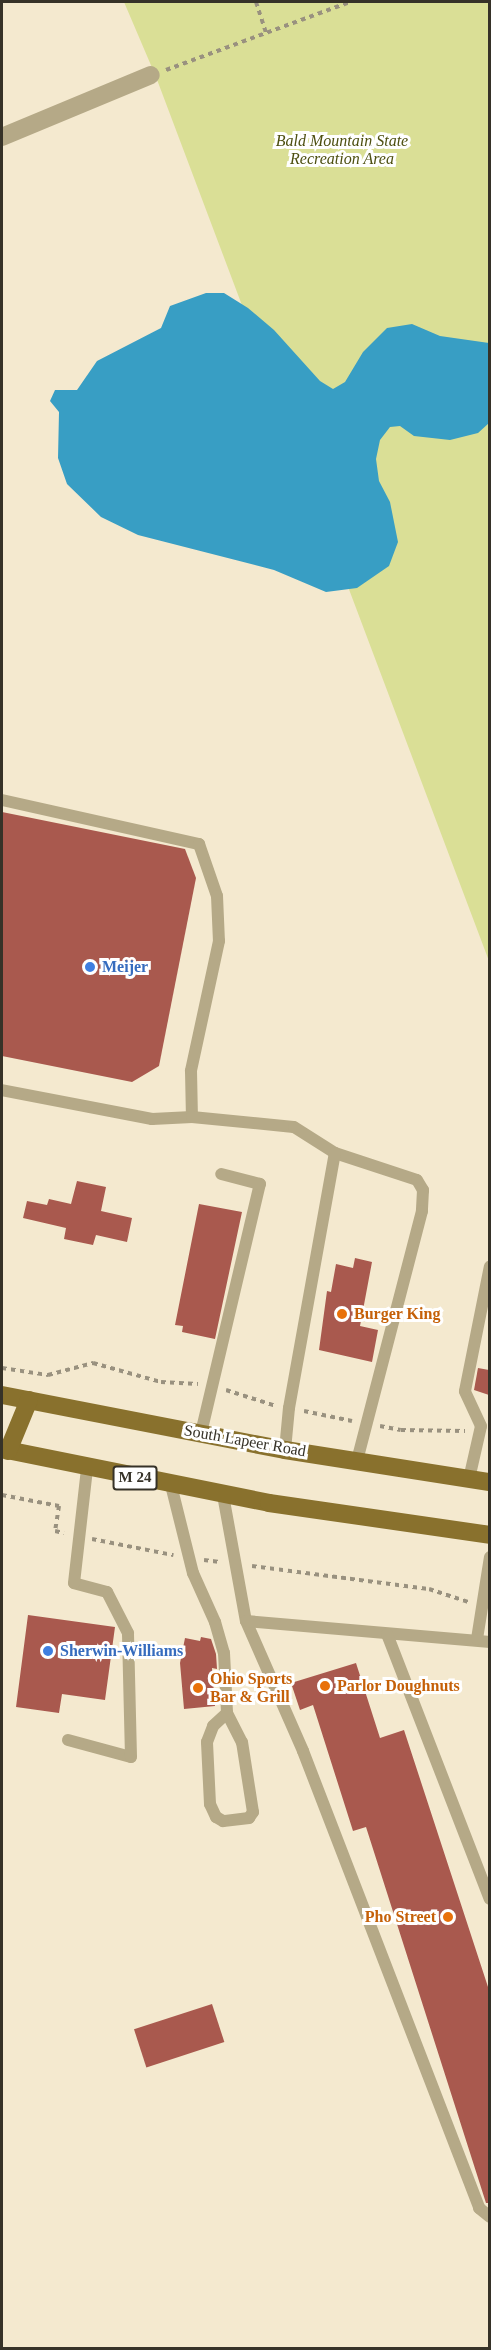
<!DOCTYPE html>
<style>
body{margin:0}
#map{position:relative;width:491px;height:2350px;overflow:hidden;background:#f4e9cf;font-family:"Times New Roman",serif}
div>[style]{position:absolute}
.green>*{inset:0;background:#dadf96}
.water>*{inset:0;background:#389ec4}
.building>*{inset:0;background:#a9594e;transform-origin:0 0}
.path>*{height:4px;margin-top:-2px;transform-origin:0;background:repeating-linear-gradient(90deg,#99917f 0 4.5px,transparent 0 9px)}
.lane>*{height:12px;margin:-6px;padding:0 6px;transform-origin:6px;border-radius:6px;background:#b5a987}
.street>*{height:18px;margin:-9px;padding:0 9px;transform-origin:9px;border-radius:9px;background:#b5a987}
.primary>*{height:18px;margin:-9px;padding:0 9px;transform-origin:9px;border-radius:9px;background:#89712d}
.dots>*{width:16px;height:16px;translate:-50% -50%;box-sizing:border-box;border:3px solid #fff;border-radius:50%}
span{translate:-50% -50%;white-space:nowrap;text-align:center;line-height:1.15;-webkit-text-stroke:6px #fff;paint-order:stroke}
.shield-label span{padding:2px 4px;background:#fff;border:2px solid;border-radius:4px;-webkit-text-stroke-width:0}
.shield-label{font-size:15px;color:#363228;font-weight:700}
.park-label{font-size:16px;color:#4d4f10;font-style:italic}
.shop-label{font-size:16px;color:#366cbe;font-weight:700}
.left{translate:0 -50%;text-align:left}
.food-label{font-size:16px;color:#c56008;font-weight:700}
.right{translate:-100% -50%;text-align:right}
.street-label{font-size:16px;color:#363228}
.frame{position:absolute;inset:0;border:3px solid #363228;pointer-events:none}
</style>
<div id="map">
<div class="green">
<div style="clip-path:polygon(124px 2px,489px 2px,489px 961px,156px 77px)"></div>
</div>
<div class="water">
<div style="clip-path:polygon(206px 293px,224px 293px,248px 308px,274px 330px,320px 381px,333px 389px,345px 382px,363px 352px,387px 328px,412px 324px,440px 336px,489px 343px,489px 423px,478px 433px,450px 440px,414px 436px,400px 426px,390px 427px,380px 440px,376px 459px,379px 481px,390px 502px,398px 542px,389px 566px,357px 588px,326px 592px,274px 570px,138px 535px,101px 517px,67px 484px,58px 458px,59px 412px,50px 401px,55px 390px,77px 390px,97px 361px,161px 328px,170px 306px)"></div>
</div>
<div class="building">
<div style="clip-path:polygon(2px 812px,185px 849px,196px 878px,159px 1066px,132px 1082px,2px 1056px)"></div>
<div style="clip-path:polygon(77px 1181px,106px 1187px,101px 1211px,132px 1218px,127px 1242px,96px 1235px,93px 1245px,64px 1239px,66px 1228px,23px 1218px,27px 1201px,47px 1205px,49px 1199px,71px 1204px)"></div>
<div style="clip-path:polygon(199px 1204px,242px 1212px,215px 1339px,182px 1332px,183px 1326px,175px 1325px)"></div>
<div style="clip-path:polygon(355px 1258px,372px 1262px,360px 1326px,378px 1330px,372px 1362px,319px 1350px,327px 1291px,331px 1292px,336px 1264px,353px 1268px)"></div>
<div style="clip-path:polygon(478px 1368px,489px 1370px,489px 1395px,474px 1390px)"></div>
<div style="clip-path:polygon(28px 1615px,115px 1627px,105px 1700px,62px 1694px,59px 1713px,16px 1707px)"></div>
<div style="clip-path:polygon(201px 1637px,211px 1639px,216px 1654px,217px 1669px,212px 1668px,215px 1706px,184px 1709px,180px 1663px,185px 1638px,200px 1641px)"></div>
<div style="clip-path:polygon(356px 1663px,380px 1738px,404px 1730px,489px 1990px,489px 2203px,486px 2203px,366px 1827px,353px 1831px,313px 1705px,300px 1710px,291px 1683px)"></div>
<div style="left:212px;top:2004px;width:40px;height:82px;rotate:72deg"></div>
</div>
<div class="path">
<div style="left:256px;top:2px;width:32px;rotate:72deg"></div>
<div style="left:166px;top:70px;width:196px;rotate:-20.3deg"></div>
<div style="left:2px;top:1368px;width:47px;rotate:8.7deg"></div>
<div style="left:48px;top:1375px;width:47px;rotate:-14.9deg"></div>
<div style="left:93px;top:1363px;width:71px;rotate:15.6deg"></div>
<div style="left:161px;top:1382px;width:37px;rotate:3deg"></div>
<div style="left:226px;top:1390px;width:52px;rotate:17.7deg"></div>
<div style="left:304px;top:1411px;width:49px;rotate:11.8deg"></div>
<div style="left:380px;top:1426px;width:21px;rotate:11deg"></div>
<div style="left:401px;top:1430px;width:64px;rotate:0.9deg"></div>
<div style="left:2px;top:1495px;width:58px;rotate:10.9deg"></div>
<div style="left:59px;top:1506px;width:25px;rotate:99deg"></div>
<div style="left:55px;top:1531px;width:9px;rotate:13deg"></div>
<div style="left:92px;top:1539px;width:83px;rotate:11.2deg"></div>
<div style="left:204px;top:1560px;width:16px;rotate:7deg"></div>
<div style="left:252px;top:1566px;width:178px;rotate:7.4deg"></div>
<div style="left:429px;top:1589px;width:41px;rotate:18.4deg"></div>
</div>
<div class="lane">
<div style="left:2px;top:800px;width:202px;rotate:12.6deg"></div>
<div style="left:199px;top:844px;width:55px;rotate:70.9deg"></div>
<div style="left:217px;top:896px;width:45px;rotate:87.5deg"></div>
<div style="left:219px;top:941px;width:133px;rotate:102.2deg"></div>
<div style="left:191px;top:1071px;width:46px;rotate:88.8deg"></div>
<div style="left:192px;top:1117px;width:40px;rotate:177.1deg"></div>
<div style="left:152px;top:1119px;width:153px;rotate:-169.1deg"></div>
<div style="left:192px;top:1117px;width:102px;rotate:5.6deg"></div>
<div style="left:294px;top:1127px;width:49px;rotate:32.4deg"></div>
<div style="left:335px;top:1153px;width:86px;rotate:18.2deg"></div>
<div style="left:417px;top:1180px;width:12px;rotate:59deg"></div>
<div style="left:423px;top:1190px;width:21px;rotate:93deg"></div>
<div style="left:422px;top:1211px;width:258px;rotate:104.6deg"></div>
<div style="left:201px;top:1433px;width:256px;rotate:-76.7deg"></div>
<div style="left:260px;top:1184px;width:40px;rotate:-165.6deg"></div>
<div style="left:285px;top:1450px;width:42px;rotate:-84.6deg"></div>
<div style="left:289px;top:1408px;width:259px;rotate:-79.8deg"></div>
<div style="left:469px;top:1479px;width:54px;rotate:-77.2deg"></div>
<div style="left:481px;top:1426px;width:38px;rotate:-115deg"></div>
<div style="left:465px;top:1391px;width:127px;rotate:-78.7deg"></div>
<div style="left:171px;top:1485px;width:91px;rotate:76deg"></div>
<div style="left:193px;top:1573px;width:54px;rotate:65.8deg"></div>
<div style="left:215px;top:1622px;width:32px;rotate:74deg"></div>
<div style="left:224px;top:1653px;width:60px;rotate:87.1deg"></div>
<div style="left:227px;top:1713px;width:33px;rotate:63deg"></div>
<div style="left:242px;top:1742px;width:71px;rotate:81.1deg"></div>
<div style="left:253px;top:1812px;width:7px;rotate:124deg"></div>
<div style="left:249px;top:1818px;width:26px;rotate:173deg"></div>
<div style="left:223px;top:1821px;width:8px;rotate:-150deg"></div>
<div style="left:216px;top:1817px;width:14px;rotate:-115deg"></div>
<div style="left:210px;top:1804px;width:62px;rotate:-92.8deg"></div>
<div style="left:207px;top:1742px;width:17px;rotate:-69deg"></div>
<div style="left:213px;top:1726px;width:19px;rotate:-43deg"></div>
<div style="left:223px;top:1495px;width:128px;rotate:79.7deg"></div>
<div style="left:246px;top:1621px;width:142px;rotate:66.3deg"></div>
<div style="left:303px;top:1751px;width:490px;rotate:68.9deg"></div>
<div style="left:479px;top:2208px;width:14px;rotate:39deg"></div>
<div style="left:246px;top:1621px;width:245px;rotate:4.9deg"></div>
<div style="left:387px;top:1634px;width:284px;rotate:68.8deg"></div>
<div style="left:477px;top:1639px;width:83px;rotate:-81deg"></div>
<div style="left:68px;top:1740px;width:65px;rotate:15.1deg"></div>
<div style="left:131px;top:1757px;width:124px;rotate:-91.4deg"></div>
<div style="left:128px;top:1633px;width:46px;rotate:-117.1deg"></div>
<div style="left:107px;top:1592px;width:34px;rotate:-165deg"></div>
<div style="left:74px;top:1583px;width:115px;rotate:-83.5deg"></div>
</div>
<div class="street">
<div style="left:2px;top:137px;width:161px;rotate:-22.6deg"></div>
</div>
<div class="primary">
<div style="left:2px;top:1395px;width:288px;rotate:11deg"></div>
<div style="left:285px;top:1450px;width:207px;rotate:8.9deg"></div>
<div style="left:2px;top:1449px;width:272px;rotate:11.4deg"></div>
<div style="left:269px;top:1503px;width:223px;rotate:8.2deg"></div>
<div style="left:8px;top:1451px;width:55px;rotate:-67.6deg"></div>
</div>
<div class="dots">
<div style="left:90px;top:967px;background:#3f7fe0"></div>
<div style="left:342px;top:1314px;background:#e8710a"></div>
<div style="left:48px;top:1651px;background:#3f7fe0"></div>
<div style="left:325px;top:1686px;background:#e8710a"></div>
<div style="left:198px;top:1688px;background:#e8710a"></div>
<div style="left:448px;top:1917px;background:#e8710a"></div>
</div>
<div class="shield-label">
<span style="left:135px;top:1478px">M 24</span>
</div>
<div class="park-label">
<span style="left:342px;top:150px">Bald Mountain State<br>Recreation Area</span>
</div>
<div class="shop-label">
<span class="left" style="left:102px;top:967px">Meijer</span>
<span class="left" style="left:60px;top:1651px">Sherwin-Williams</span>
</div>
<div class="food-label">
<span class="left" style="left:354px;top:1314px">Burger King</span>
<span class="left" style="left:210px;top:1688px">Ohio Sports<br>Bar &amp; Grill</span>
<span class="left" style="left:337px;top:1686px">Parlor Doughnuts</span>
<span class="right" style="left:436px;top:1917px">Pho Street</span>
</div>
<div class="street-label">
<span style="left:245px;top:1441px;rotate:10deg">South Lapeer Road</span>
</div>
<div class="frame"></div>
</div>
